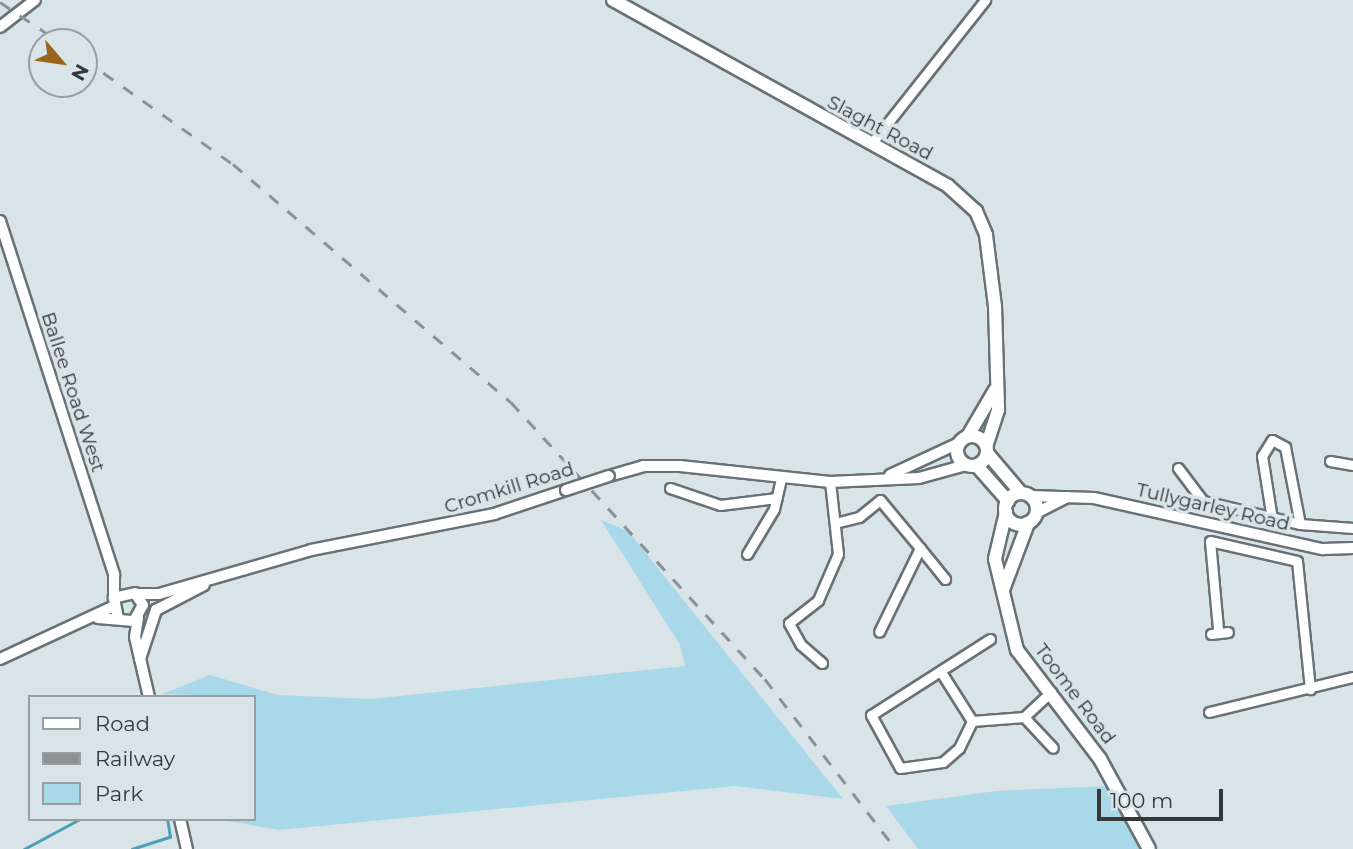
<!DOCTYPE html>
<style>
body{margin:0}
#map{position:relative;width:1353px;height:849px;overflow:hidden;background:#d9e4e8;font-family:Montserrat,sans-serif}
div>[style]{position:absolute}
.green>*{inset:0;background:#a9d8e8}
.stream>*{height:2.5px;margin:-1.25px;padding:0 1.25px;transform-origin:1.25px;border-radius:1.25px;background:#4d9fb7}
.roads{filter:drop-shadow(2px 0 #687276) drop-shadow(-2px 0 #687276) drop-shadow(0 2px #687276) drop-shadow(0 -2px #687276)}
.minor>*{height:9px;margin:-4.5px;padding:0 4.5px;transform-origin:4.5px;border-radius:4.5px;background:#fff}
.tertiary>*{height:10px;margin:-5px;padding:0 5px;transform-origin:5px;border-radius:5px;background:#fff}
.secondary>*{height:12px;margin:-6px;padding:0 6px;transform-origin:6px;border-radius:6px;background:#fff}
.secondary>.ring{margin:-6px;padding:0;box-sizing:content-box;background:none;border:12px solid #fff;border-radius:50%}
.rail>*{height:2.5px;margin-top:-1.25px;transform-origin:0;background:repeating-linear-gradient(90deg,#8a9294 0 12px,transparent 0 24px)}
.bridges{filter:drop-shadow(2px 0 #687276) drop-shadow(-2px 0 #687276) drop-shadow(0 2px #687276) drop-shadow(0 -2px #687276)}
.tertiary-bridge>*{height:10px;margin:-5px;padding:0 5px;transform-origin:5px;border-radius:5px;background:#fff}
span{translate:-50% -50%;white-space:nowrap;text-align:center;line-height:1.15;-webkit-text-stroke:7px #d9e4e8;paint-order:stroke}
.street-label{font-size:19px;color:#333839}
.legend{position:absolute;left:28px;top:695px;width:228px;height:126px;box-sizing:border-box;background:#d9e4e8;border:2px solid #979fa2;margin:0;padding:9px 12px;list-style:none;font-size:21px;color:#333839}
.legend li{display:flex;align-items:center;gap:14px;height:35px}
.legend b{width:35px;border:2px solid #979fa2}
.north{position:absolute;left:28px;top:28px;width:70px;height:70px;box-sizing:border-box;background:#d9e4e8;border:2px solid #979fa2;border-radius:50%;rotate:119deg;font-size:19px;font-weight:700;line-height:28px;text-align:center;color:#333839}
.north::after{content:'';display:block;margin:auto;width:24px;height:32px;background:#99651c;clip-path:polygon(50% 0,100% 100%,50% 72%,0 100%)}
.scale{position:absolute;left:1097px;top:789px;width:126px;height:32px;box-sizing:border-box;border:4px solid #333839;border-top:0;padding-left:9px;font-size:21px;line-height:24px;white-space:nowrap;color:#333839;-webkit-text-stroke:5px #d9e4e8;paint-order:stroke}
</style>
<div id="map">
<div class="green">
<div style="clip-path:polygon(601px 520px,628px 531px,843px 799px,735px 786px,279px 830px,216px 819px,254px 819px,254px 697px,162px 694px,210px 675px,278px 695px,371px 699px,685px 666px,680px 645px)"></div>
<div style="clip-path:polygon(1108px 786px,1139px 849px,918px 849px,886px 806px,996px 791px)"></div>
</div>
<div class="stream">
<div style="left:24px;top:849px;width:64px;rotate:-28.2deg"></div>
<div style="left:132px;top:849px;width:40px;rotate:-18deg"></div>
<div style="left:170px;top:837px;width:18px;rotate:-99deg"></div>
</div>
<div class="roads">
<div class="minor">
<div style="left:871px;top:144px;width:184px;rotate:-51.6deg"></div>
<div style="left:1330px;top:461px;width:23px;rotate:10deg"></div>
<div style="left:1178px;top:468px;width:41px;rotate:52.9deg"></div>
<div style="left:1203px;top:501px;width:100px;rotate:13.3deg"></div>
<div style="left:1300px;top:524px;width:53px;rotate:4.3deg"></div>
<div style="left:670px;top:488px;width:53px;rotate:18.8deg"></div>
<div style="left:720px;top:505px;width:57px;rotate:-7deg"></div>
<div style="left:1272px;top:519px;width:64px;rotate:-99deg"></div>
<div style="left:1262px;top:456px;width:19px;rotate:-58deg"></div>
<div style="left:1272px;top:440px;width:15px;rotate:28deg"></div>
<div style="left:1285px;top:447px;width:78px;rotate:79deg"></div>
<div style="left:835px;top:523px;width:25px;rotate:-14deg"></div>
<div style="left:859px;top:517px;width:27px;rotate:-39deg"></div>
<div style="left:880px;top:500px;width:62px;rotate:50.2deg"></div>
<div style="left:920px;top:548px;width:93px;rotate:116deg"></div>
<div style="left:920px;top:548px;width:40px;rotate:51deg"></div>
<div style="left:747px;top:554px;width:52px;rotate:-59deg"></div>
<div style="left:774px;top:509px;width:31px;rotate:-77deg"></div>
<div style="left:1218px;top:629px;width:88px;rotate:-95.2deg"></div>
<div style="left:1210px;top:541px;width:89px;rotate:12.9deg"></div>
<div style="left:1297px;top:561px;width:129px;rotate:84.2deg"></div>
<div style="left:1211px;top:634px;width:17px;rotate:-7deg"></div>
<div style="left:990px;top:639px;width:141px;rotate:147.4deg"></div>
<div style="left:871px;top:715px;width:60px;rotate:61.3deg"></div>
<div style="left:900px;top:768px;width:43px;rotate:-7.9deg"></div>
<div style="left:943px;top:762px;width:21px;rotate:-41deg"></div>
<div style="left:959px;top:748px;width:30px;rotate:-64deg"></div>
<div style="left:972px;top:721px;width:52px;rotate:-4.4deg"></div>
<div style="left:1024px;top:717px;width:37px;rotate:-43deg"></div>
<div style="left:822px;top:663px;width:28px;rotate:-139deg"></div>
<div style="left:801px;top:645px;width:25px;rotate:-119deg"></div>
<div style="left:789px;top:623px;width:37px;rotate:-38deg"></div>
<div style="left:818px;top:600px;width:50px;rotate:-66.5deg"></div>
<div style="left:838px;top:554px;width:72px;rotate:-96.3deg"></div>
<div style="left:941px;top:672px;width:58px;rotate:57.7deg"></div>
<div style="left:1209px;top:712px;width:148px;rotate:-13.7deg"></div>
<div style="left:1024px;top:717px;width:42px;rotate:46.9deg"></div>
</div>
<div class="tertiary">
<div style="left:0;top:27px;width:44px;rotate:-37.6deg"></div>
<div style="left:0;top:221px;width:372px;rotate:72.1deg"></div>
<div style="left:114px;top:575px;width:23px;rotate:90deg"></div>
<div style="left:890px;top:475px;width:76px;rotate:-24.9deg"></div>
<div style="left:609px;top:476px;width:35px;rotate:-16deg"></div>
<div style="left:643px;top:466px;width:37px"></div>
<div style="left:680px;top:466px;width:151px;rotate:6.1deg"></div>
<div style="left:830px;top:482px;width:89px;rotate:-2.6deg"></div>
<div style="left:919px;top:478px;width:49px;rotate:-15.5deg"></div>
<div style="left:1030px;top:496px;width:64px;rotate:1.8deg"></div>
<div style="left:1094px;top:498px;width:235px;rotate:12.6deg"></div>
<div style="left:1323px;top:549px;width:30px;rotate:-2deg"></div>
<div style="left:1036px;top:513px;width:35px;rotate:-27deg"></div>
<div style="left:137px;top:594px;width:22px"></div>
<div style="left:159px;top:594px;width:158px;rotate:-16.1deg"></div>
<div style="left:311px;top:550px;width:187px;rotate:-11.1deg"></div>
<div style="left:494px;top:514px;width:76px;rotate:-18.4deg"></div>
<div style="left:98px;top:618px;width:36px;rotate:5deg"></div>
<div style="left:134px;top:621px;width:18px;rotate:-61deg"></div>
<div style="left:143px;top:605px;width:14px;rotate:-124deg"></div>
<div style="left:135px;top:593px;width:22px;rotate:167deg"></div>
<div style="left:114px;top:598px;width:21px;rotate:79deg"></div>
<div style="left:138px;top:618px;width:19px;rotate:99deg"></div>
<div style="left:135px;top:637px;width:62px;rotate:76.9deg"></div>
<div style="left:0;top:659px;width:123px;rotate:-24.9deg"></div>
<div style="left:140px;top:659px;width:52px;rotate:-71.9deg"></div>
<div style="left:156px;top:610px;width:54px;rotate:-27.5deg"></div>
<div style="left:180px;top:819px;width:31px;rotate:77deg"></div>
</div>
<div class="secondary">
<div style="left:613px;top:0;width:383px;rotate:29deg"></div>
<div style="left:948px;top:186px;width:38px;rotate:42deg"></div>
<div style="left:976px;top:211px;width:26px;rotate:67deg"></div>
<div style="left:986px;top:235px;width:72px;rotate:82.8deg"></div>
<div style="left:995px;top:306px;width:104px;rotate:88.3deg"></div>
<div style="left:998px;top:410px;width:38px;rotate:108deg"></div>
<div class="ring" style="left:957px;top:436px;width:18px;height:18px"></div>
<div style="left:968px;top:436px;width:53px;rotate:-59.6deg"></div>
<div style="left:987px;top:453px;width:52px;rotate:49.6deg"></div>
<div style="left:977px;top:466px;width:47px;rotate:48.5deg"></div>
<div class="ring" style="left:1005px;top:493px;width:20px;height:20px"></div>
<div style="left:1006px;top:512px;width:48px;rotate:103.2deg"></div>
<div style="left:995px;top:559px;width:94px;rotate:76.4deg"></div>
<div style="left:1017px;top:650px;width:137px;rotate:52.7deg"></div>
<div style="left:1100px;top:759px;width:102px;rotate:61.4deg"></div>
<div style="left:1003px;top:590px;width:72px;rotate:-69.5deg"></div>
</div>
</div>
<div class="rail">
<div style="left:0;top:2px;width:72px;rotate:33.7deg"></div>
<div style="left:84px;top:59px;width:182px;rotate:35.2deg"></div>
<div style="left:233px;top:164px;width:366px;rotate:40.6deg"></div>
<div style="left:511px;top:402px;width:376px;rotate:47.5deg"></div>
<div style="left:765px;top:679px;width:215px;rotate:52.4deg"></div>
</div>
<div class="bridges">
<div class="tertiary-bridge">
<div style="left:566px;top:490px;width:45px;rotate:-18deg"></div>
</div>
</div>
<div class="street-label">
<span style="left:880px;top:128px;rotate:28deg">Slaght Road</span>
<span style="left:73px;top:392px;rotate:72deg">Ballee Road West</span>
<span style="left:509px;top:488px;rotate:-17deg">Cromkill Road</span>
<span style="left:1213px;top:507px;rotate:13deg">Tullygarley Road</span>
<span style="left:1075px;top:694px;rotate:53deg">Toome Road</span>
</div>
<ul class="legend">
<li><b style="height:9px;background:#fff"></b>Road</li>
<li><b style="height:9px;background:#8a9294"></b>Railway</li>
<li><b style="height:19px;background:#a9d8e8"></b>Park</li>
</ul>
<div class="north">N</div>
<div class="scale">100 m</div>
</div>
